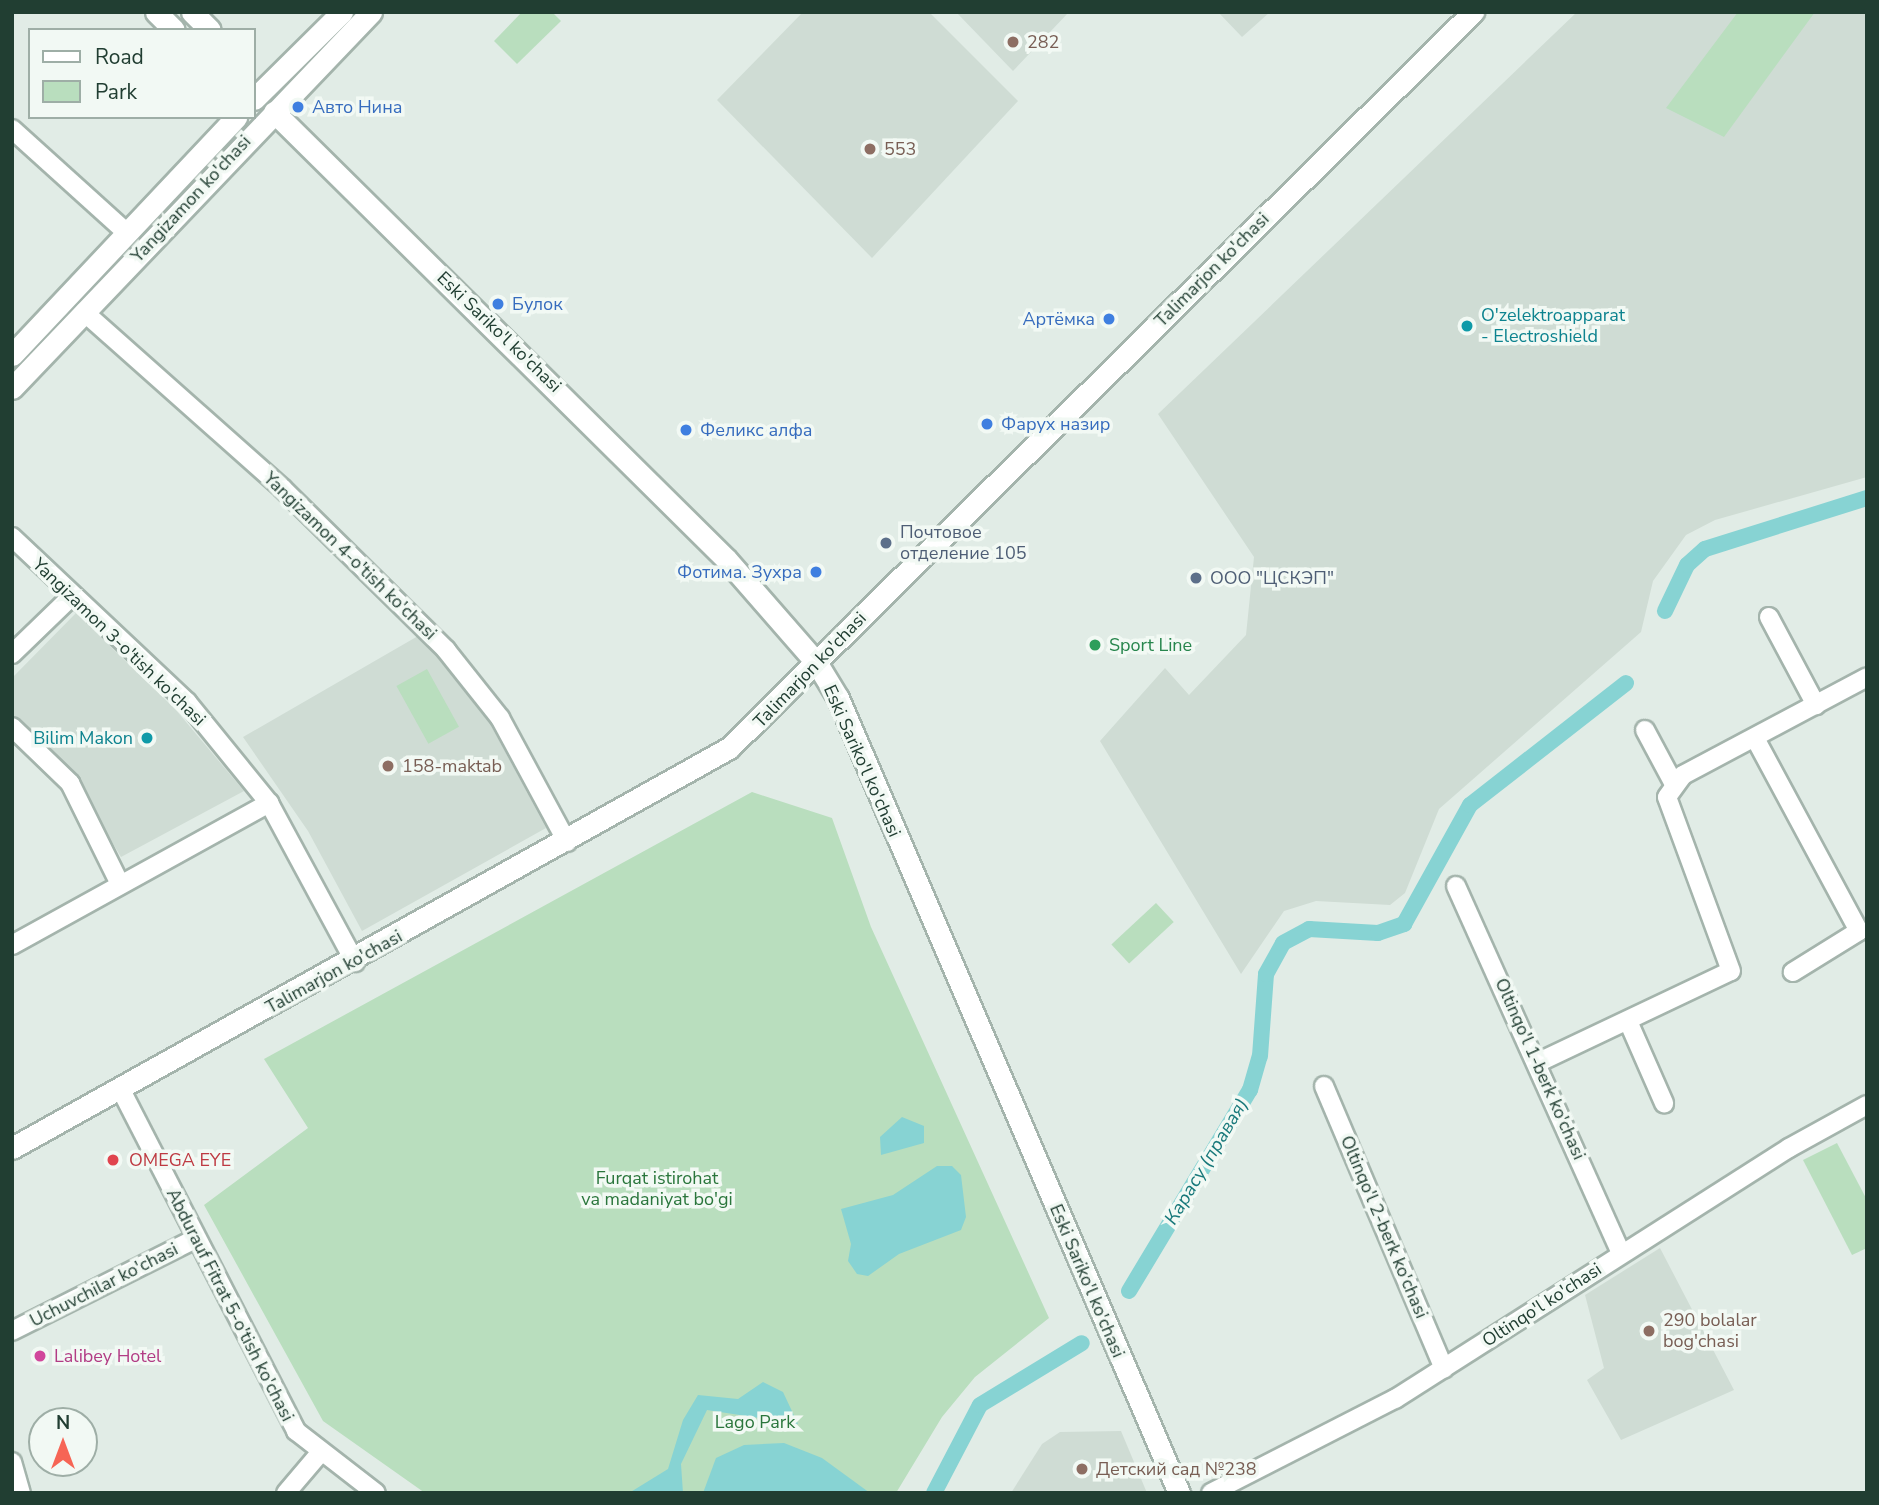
<!DOCTYPE html>
<meta charset="utf-8">
<style>
body{margin:0}
#map{position:relative;width:1879px;height:1505px;overflow:hidden;background:#e1ece6;font-family:"Nunito Sans",sans-serif}
div>[style]{position:absolute}
.built>*{inset:0;background:#cfdcd4}
.green>*{inset:0;background:#b9debe;transform-origin:0 0}
.water>*{inset:0;background:#87d3d3}
.canal>*{height:16px;margin:-8px;padding:0 8px;transform-origin:8px;border-radius:8px;background:#87d3d3}
.roads{filter:drop-shadow(2px 0 #a4b4ac) drop-shadow(-2px 0 #a4b4ac) drop-shadow(0 2px #a4b4ac) drop-shadow(0 -2px #a4b4ac)}
.minor>*{height:18px;margin:-9px;padding:0 9px;transform-origin:9px;border-radius:9px;background:#fff}
.tertiary>*{height:21px;margin:-10.5px;padding:0 10.5px;transform-origin:10.5px;border-radius:10.5px;background:#fff}
.secondary>*{height:21px;margin:-10.5px;padding:0 10.5px;transform-origin:10.5px;border-radius:10.5px;background:#fff}
.dots>*{width:19px;height:19px;translate:-50% -50%;box-sizing:border-box;border:4px solid #f2f9f4;border-radius:50%}
span{translate:-50% -50%;white-space:nowrap;text-align:center;line-height:1.15;-webkit-text-stroke:7px #f2f9f4;paint-order:stroke}
.education-label{font-size:18px;color:#785e54}
.left{translate:0 -50%;text-align:left}
.shop-label{font-size:18px;color:#366cbe}
.right{translate:-100% -50%;text-align:right}
.street-label{font-size:18px;color:#213e32}
.culture-label{font-size:18px;color:#0d838f}
.service-label{font-size:18px;color:#4e5e75}
.leisure-label{font-size:18px;color:#27864d}
.health-label{font-size:18px;color:#be3a42}
.park-label{font-size:18px;color:#2a763c}
.hotel-label{font-size:18px;color:#b23c85}
.water-label{font-size:19px;color:#19797b;font-style:italic}
.frame{position:absolute;inset:0;border:14px solid #213e32;pointer-events:none}
.legend{position:absolute;left:28px;top:28px;width:228px;height:91px;box-sizing:border-box;background:#f2f9f4;border:2px solid #9eaea6;margin:0;padding:9px 12px;list-style:none;font-size:21px;color:#213e32}
.legend li{display:flex;align-items:center;gap:14px;height:35px}
.legend b{width:35px;border:2px solid #9eaea6}
.north{position:absolute;left:28px;top:1407px;width:70px;height:70px;box-sizing:border-box;background:#f2f9f4;border:2px solid #9eaea6;border-radius:50%;rotate:0deg;font-size:19px;font-weight:700;line-height:28px;text-align:center;color:#213e32}
.north::after{content:'';display:block;margin:auto;width:24px;height:32px;background:#f66555;clip-path:polygon(50% 0,100% 100%,50% 72%,0 100%)}
</style>
<div id="map">
<div class="built">
<div style="clip-path:polygon(803px 12px,929px 12px,1018px 101px,872px 258px,717px 100px)"></div>
<div style="clip-path:polygon(956px 12px,1069px 12px,1013px 71px)"></div>
<div style="clip-path:polygon(1218px 12px,1270px 12px,1242px 37px)"></div>
<div style="clip-path:polygon(1577px 12px,1867px 12px,1867px 477px,1715px 520px,1686px 535px,1653px 581px,1641px 632px,1439px 809px,1405px 893px,1390px 905px,1316px 901px,1284px 911px,1241px 974px,1100px 741px,1165px 668px,1189px 695px,1246px 635px,1254px 557px,1158px 414px)"></div>
<div style="clip-path:polygon(76px 613px,176px 710px,244px 791px,121px 857px,72px 775px,12px 714px,12px 678px)"></div>
<div style="clip-path:polygon(418px 636px,480px 705px,546px 828px,362px 931px,308px 831px,243px 737px)"></div>
<div style="clip-path:polygon(1660px 1248px,1734px 1390px,1621px 1440px,1587px 1380px,1604px 1368px,1585px 1295px)"></div>
<div style="clip-path:polygon(1121px 1431px,1147px 1493px,1011px 1493px,1042px 1444px,1060px 1432px)"></div>
</div>
<div class="green">
<div style="clip-path:polygon(522px 12px,552px 12px,561px 21px,517px 64px,494px 41px)"></div>
<div style="clip-path:polygon(1738px 12px,1815px 12px,1724px 137px,1666px 108px)"></div>
<div style="left:427px;top:669px;width:66px;height:35px;rotate:61deg"></div>
<div style="clip-path:polygon(752px 792px,832px 818px,871px 927px,1049px 1318px,975px 1377px,942px 1417px,896px 1493px,425px 1493px,323px 1421px,204px 1205px,308px 1128px,264px 1059px)"></div>
<div style="left:1156px;top:903px;width:26px;height:61px;rotate:47deg"></div>
<div style="clip-path:polygon(1837px 1143px,1867px 1200px,1867px 1248px,1852px 1255px,1803px 1160px)"></div>
</div>
<div class="water">
<div style="clip-path:polygon(902px 1117px,924px 1126px,924px 1143px,881px 1155px,880px 1137px)"></div>
<div style="clip-path:polygon(937px 1166px,952px 1166px,961px 1175px,966px 1217px,961px 1230px,899px 1254px,868px 1276px,857px 1274px,848px 1261px,851px 1244px,841px 1209px,893px 1195px)"></div>
<div style="clip-path:polygon(763px 1382px,783px 1392px,798px 1424px,707px 1410px,681px 1464px,683px 1493px,629px 1493px,668px 1469px,683px 1420px,698px 1395px,738px 1399px)"></div>
<div style="clip-path:polygon(784px 1443px,822px 1458px,870px 1493px,703px 1493px,716px 1458px,744px 1445px)"></div>
</div>
<div class="canal">
<div style="left:1665px;top:611px;width:51px;rotate:-64.4deg"></div>
<div style="left:1687px;top:565px;width:24px;rotate:-42deg"></div>
<div style="left:1705px;top:549px;width:170px;rotate:-17.5deg"></div>
<div style="left:1129px;top:1291px;width:235px;rotate:-59deg"></div>
<div style="left:1250px;top:1090px;width:35px;rotate:-74deg"></div>
<div style="left:1260px;top:1056px;width:82px;rotate:-85.8deg"></div>
<div style="left:1266px;top:974px;width:35px;rotate:-61deg"></div>
<div style="left:1283px;top:943px;width:30px;rotate:-28deg"></div>
<div style="left:1309px;top:929px;width:69px;rotate:3.3deg"></div>
<div style="left:1378px;top:933px;width:28px;rotate:-19deg"></div>
<div style="left:1404px;top:924px;width:136px;rotate:-61deg"></div>
<div style="left:1470px;top:805px;width:198px;rotate:-38deg"></div>
<div style="left:934px;top:1493px;width:99px;rotate:-62.4deg"></div>
<div style="left:980px;top:1405px;width:119px;rotate:-31.3deg"></div>
</div>
<div class="roads">
<div class="minor">
<div style="left:12px;top:129px;width:155px;rotate:42.1deg"></div>
<div style="left:84px;top:312px;width:265px;rotate:41.6deg"></div>
<div style="left:282px;top:488px;width:231px;rotate:44.6deg"></div>
<div style="left:446px;top:650px;width:87px;rotate:51.5deg"></div>
<div style="left:500px;top:718px;width:141px;rotate:61.6deg"></div>
<div style="left:12px;top:537px;width:241px;rotate:43.3deg"></div>
<div style="left:187px;top:702px;width:130px;rotate:50.9deg"></div>
<div style="left:269px;top:803px;width:181px;rotate:61.6deg"></div>
<div style="left:1769px;top:617px;width:100px;rotate:61.9deg"></div>
<div style="left:12px;top:654px;width:83px;rotate:-44deg"></div>
<div style="left:12px;top:727px;width:81px;rotate:44deg"></div>
<div style="left:70px;top:783px;width:113px;rotate:63.7deg"></div>
<div style="left:1645px;top:730px;width:61px;rotate:61.8deg"></div>
<div style="left:1756px;top:740px;width:217px;rotate:61.7deg"></div>
<div style="left:1859px;top:931px;width:78px;rotate:148.2deg"></div>
<div style="left:1456px;top:886px;width:403px;rotate:65.8deg"></div>
<div style="left:12px;top:945px;width:294px;rotate:-28.9deg"></div>
<div style="left:1628px;top:1021px;width:90px;rotate:66.3deg"></div>
<div style="left:1539px;top:1062px;width:212px;rotate:-25.4deg"></div>
<div style="left:1731px;top:971px;width:185px;rotate:-110.2deg"></div>
<div style="left:1667px;top:797px;width:27px;rotate:-54deg"></div>
<div style="left:1683px;top:775px;width:208px;rotate:-28deg"></div>
<div style="left:1324px;top:1086px;width:307px;rotate:67deg"></div>
<div style="left:120px;top:1088px;width:386px;rotate:62.8deg"></div>
<div style="left:296px;top:1431px;width:101px;rotate:37.8deg"></div>
<div style="left:12px;top:1331px;width:205px;rotate:-26.7deg"></div>
<div style="left:12px;top:1462px;width:32px;rotate:74deg"></div>
<div style="left:286px;top:1493px;width:52px;rotate:-49.6deg"></div>
<div style="left:1211px;top:1493px;width:207px;rotate:-27.1deg"></div>
<div style="left:1395px;top:1399px;width:467px;rotate:-32.5deg"></div>
<div style="left:1789px;top:1148px;width:89px;rotate:-28.9deg"></div>
</div>
<div class="tertiary">
<div style="left:274px;top:112px;width:636px;rotate:44.68deg"></div>
<div style="left:726px;top:559px;width:137px;rotate:48.9deg"></div>
<div style="left:816px;top:662px;width:42px;rotate:58.6deg"></div>
<div style="left:838px;top:698px;width:865px;rotate:66.78deg"></div>
<div style="left:12px;top:1148px;width:821px;rotate:-29.16deg"></div>
<div style="left:729px;top:748px;width:1047px;rotate:-44.69deg"></div>
</div>
<div class="secondary">
<div style="left:156px;top:12px;width:25px;rotate:45deg"></div>
<div style="left:192px;top:12px;width:25px;rotate:45deg"></div>
<div style="left:254px;top:99px;width:124px;rotate:-44.7deg"></div>
<div style="left:12px;top:355px;width:327px;rotate:-46.7deg"></div>
<div style="left:12px;top:388px;width:520px;rotate:-46.32deg"></div>
</div>
</div>
<div class="dots">
<div style="left:1013px;top:42px;background:#8d6e63"></div>
<div style="left:298px;top:107px;background:#3f7fe0"></div>
<div style="left:870px;top:149px;background:#8d6e63"></div>
<div style="left:498px;top:304px;background:#3f7fe0"></div>
<div style="left:1109px;top:319px;background:#3f7fe0"></div>
<div style="left:1467px;top:326px;background:#0f9aa8"></div>
<div style="left:987px;top:424px;background:#3f7fe0"></div>
<div style="left:686px;top:430px;background:#3f7fe0"></div>
<div style="left:886px;top:543px;background:#5c6f8a"></div>
<div style="left:816px;top:572px;background:#3f7fe0"></div>
<div style="left:1196px;top:578px;background:#5c6f8a"></div>
<div style="left:1095px;top:645px;background:#2e9e5b"></div>
<div style="left:147px;top:738px;background:#0f9aa8"></div>
<div style="left:388px;top:766px;background:#8d6e63"></div>
<div style="left:113px;top:1160px;background:#e0444e"></div>
<div style="left:1649px;top:1331px;background:#8d6e63"></div>
<div style="left:40px;top:1356px;background:#d1479c"></div>
<div style="left:1082px;top:1469px;background:#8d6e63"></div>
</div>
<div class="education-label">
<span class="left" style="left:1027px;top:42px">282</span>
<span class="left" style="left:884px;top:149px">553</span>
<span class="left" style="left:402px;top:766px">158-maktab</span>
<span class="left" style="left:1663px;top:1331px">290 bolalar<br>bog'chasi</span>
<span class="left" style="left:1096px;top:1469px">Детский сад №238</span>
</div>
<div class="shop-label">
<span class="left" style="left:312px;top:107px">Авто Нина</span>
<span class="left" style="left:512px;top:304px">Булок</span>
<span class="right" style="left:1095px;top:319px">Артёмка</span>
<span class="left" style="left:1001px;top:424px">Фарух назир</span>
<span class="left" style="left:700px;top:430px">Феликс алфа</span>
<span class="right" style="left:802px;top:572px">Фотима. Зухра</span>
</div>
<div class="street-label">
<span style="left:191px;top:199px;rotate:-47deg">Yangizamon ko'chasi</span>
<span style="left:1212px;top:270px;rotate:-45deg">Talimarjon ko'chasi</span>
<span style="left:499px;top:332px;rotate:44deg">Eski Sariko'l ko'chasi</span>
<span style="left:350px;top:556px;rotate:44deg">Yangizamon 4-o'tish ko'chasi</span>
<span style="left:119px;top:642px;rotate:44deg">Yangizamon 3-o'tish ko'chasi</span>
<span style="left:810px;top:670px;rotate:-46deg">Talimarjon ko'chasi</span>
<span style="left:862px;top:761px;rotate:66deg">Eski Sariko'l ko'chasi</span>
<span style="left:334px;top:972px;rotate:-29deg">Talimarjon ko'chasi</span>
<span style="left:1540px;top:1069px;rotate:66deg">Oltinqo'l 1-berk ko'chasi</span>
<span style="left:1384px;top:1227px;rotate:67deg">Oltinqo'l 2-berk ko'chasi</span>
<span style="left:1087px;top:1281px;rotate:67deg">Eski Sariko'l ko'chasi</span>
<span style="left:104px;top:1285px;rotate:-27deg">Uchuvchilar ko'chasi</span>
<span style="left:230px;top:1305px;rotate:63deg">Abdurauf Fitrat 5-o'tish ko'chasi</span>
<span style="left:1542px;top:1305px;rotate:-33deg">Oltinqo'l ko'chasi</span>
</div>
<div class="culture-label">
<span class="left" style="left:1481px;top:326px">O'zelektroapparat<br>- Electroshield</span>
<span class="right" style="left:133px;top:738px">Bilim Makon</span>
</div>
<div class="service-label">
<span class="left" style="left:900px;top:543px">Почтовое<br>отделение 105</span>
<span class="left" style="left:1210px;top:578px">ООО "ЦСКЭП"</span>
</div>
<div class="leisure-label">
<span class="left" style="left:1109px;top:645px">Sport Line</span>
</div>
<div class="health-label">
<span class="left" style="left:129px;top:1160px">OMEGA EYE</span>
</div>
<div class="park-label">
<span style="left:657px;top:1189px">Furqat istirohat<br>va madaniyat bo'gi</span>
<span style="left:755px;top:1422px">Lago Park</span>
</div>
<div class="hotel-label">
<span class="left" style="left:54px;top:1356px">Lalibey Hotel</span>
</div>
<div class="water-label">
<span style="left:1207px;top:1162px;rotate:-59deg">Карасу (правая)</span>
</div>
<div class="frame"></div>
<ul class="legend">
<li><b style="height:9px;background:#fff"></b>Road</li>
<li><b style="height:19px;background:#b9debe"></b>Park</li>
</ul>
<div class="north">N</div>
</div>
